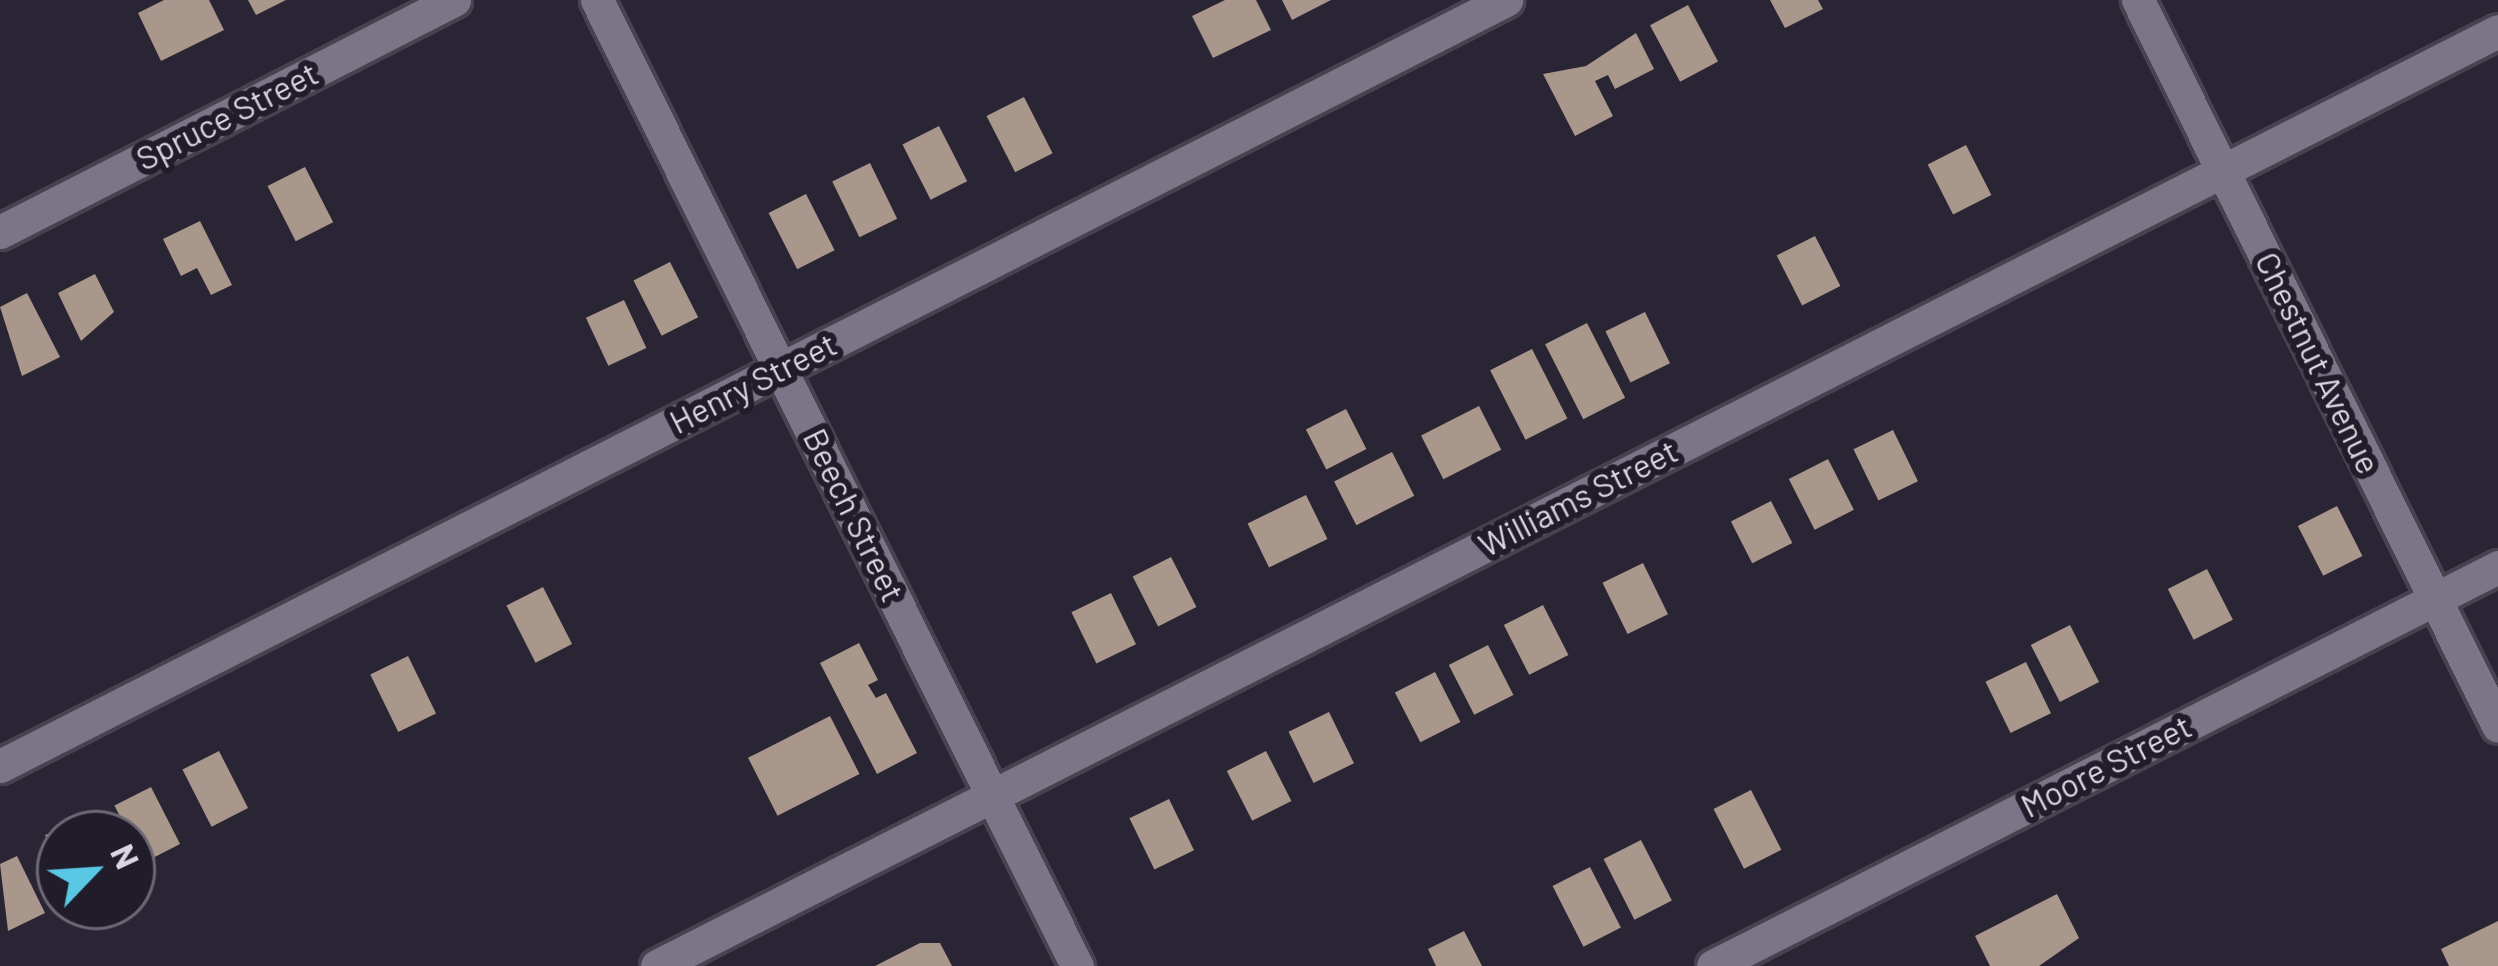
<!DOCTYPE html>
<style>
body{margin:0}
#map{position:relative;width:2498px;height:966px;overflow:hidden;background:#2a2534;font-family:Barlow,sans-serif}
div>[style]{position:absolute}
.building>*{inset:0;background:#aa978b;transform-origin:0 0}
.roads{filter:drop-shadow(3px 0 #47424e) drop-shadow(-3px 0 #47424e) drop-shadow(0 3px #47424e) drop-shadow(0 -3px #47424e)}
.street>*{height:33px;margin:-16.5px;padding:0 16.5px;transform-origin:16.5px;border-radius:16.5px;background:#7c7587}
span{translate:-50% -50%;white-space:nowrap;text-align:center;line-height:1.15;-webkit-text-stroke:12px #211c2a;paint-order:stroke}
.street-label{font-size:33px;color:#dad7e1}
.north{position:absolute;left:36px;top:810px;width:120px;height:120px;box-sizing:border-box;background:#211c2a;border:3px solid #6b6773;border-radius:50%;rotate:65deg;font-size:33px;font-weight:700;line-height:48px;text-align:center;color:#dad7e1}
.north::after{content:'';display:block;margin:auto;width:42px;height:54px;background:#59c8e4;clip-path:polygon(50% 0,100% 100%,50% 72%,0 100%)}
</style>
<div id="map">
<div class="building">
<div style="clip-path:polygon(164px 0,209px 0,224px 30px,161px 61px,138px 13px)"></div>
<div style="clip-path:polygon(248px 0,286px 0,256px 15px)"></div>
<div style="clip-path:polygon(1225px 0,1256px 0,1271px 30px,1213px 58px,1192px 16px)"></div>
<div style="clip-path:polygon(1282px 0,1331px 0,1292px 20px)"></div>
<div style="clip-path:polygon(1770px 0,1818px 0,1823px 9px,1785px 28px)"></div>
<div style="left:1688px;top:5px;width:64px;height:43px;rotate:62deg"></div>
<div style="clip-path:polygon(1636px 33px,1654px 69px,1615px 89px,1608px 75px,1595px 81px,1613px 116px,1575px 136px,1543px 74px,1586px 66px)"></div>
<div style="left:1024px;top:97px;width:63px;height:42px;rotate:63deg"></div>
<div style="left:939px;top:126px;width:62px;height:41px;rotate:63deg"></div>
<div style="left:1966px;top:145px;width:56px;height:43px;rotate:63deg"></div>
<div style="left:870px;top:163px;width:62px;height:42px;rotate:64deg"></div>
<div style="left:305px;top:167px;width:62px;height:42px;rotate:63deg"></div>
<div style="left:806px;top:194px;width:63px;height:42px;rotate:63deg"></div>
<div style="clip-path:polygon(200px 221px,232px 285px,211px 295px,197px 268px,181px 276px,163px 239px)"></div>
<div style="left:1815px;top:236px;width:56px;height:43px;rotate:63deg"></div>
<div style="left:670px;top:262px;width:62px;height:41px;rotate:63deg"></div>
<div style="clip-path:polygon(95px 274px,114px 312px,81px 341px,58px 293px)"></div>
<div style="clip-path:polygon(27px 293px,60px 357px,22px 376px,0 307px)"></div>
<div style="left:624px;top:300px;width:53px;height:42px;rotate:65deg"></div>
<div style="left:1645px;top:312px;width:57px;height:44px;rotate:64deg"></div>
<div style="left:1587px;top:323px;width:84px;height:47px;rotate:63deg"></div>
<div style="left:1532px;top:349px;width:78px;height:47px;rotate:63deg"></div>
<div style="left:1479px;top:406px;width:49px;height:65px;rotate:63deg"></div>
<div style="left:1346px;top:409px;width:45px;height:45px;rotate:63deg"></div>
<div style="left:1893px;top:430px;width:57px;height:44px;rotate:64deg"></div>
<div style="left:1392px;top:452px;width:49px;height:65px;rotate:63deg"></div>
<div style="left:1828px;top:459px;width:57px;height:44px;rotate:63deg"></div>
<div style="left:1306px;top:495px;width:49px;height:65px;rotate:64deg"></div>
<div style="left:1771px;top:501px;width:47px;height:45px;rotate:63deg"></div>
<div style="left:2337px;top:506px;width:56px;height:44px;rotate:63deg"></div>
<div style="left:1171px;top:557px;width:56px;height:43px;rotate:63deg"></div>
<div style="left:1643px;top:563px;width:57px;height:45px;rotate:64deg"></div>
<div style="left:2207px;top:569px;width:57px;height:44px;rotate:63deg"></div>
<div style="left:543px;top:587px;width:64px;height:41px;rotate:63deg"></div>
<div style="left:1111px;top:593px;width:57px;height:44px;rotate:64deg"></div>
<div style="left:1543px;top:605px;width:56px;height:44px;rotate:63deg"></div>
<div style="left:2070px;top:625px;width:64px;height:44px;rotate:63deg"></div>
<div style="clip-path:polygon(859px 643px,878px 680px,868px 685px,876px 698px,886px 693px,917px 753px,877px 774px,820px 663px)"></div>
<div style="left:1488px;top:645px;width:56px;height:44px;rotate:63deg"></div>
<div style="left:408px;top:656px;width:64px;height:42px;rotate:64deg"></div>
<div style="left:2026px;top:662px;width:57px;height:45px;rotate:64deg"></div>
<div style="left:1435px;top:672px;width:56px;height:45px;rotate:63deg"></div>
<div style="left:1329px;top:712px;width:57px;height:45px;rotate:64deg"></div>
<div style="left:830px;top:716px;width:65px;height:92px;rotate:63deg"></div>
<div style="left:219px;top:751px;width:64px;height:41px;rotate:63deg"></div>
<div style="left:1266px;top:751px;width:56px;height:44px;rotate:63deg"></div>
<div style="left:151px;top:787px;width:64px;height:41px;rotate:63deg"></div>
<div style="left:1751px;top:790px;width:67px;height:42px;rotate:63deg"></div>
<div style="left:1169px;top:799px;width:57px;height:44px;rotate:64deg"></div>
<div style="clip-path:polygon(85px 821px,91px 834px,60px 834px,60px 864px,45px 835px)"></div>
<div style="left:1641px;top:840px;width:68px;height:42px;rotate:63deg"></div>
<div style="clip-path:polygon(17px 856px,45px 913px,8px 931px,0 864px)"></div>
<div style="left:1590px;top:867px;width:68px;height:42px;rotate:63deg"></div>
<div style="clip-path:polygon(2057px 894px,2079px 938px,2039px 966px,1990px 966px,1975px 936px)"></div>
<div style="clip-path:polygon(2498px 921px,2498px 966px,2449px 966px,2441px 949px)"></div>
<div style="clip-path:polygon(1464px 931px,1482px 966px,1436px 966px,1428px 949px)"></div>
<div style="clip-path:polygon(920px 943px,940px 943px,952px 966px,875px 966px)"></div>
</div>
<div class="roads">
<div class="street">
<div style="left:597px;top:0;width:1079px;rotate:63.58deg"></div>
<div style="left:2138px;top:0;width:810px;rotate:63.62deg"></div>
<div style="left:0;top:232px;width:510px;rotate:-27.07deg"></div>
<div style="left:0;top:766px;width:1690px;rotate:-26.96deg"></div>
<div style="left:657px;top:966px;width:2065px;rotate:-26.92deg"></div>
<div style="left:1713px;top:966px;width:881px;rotate:-26.94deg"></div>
</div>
</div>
<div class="street-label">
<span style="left:227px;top:116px;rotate:-27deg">Spruce Street</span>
<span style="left:2318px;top:363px;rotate:64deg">Chestnut Avenue</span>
<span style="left:753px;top:383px;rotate:-27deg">Henry Street</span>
<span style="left:1578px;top:498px;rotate:-27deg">Williams Street</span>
<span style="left:854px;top:515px;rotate:64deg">Beech Street</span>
<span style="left:2106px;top:766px;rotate:-27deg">Moore Street</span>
</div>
<div class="north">N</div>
</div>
